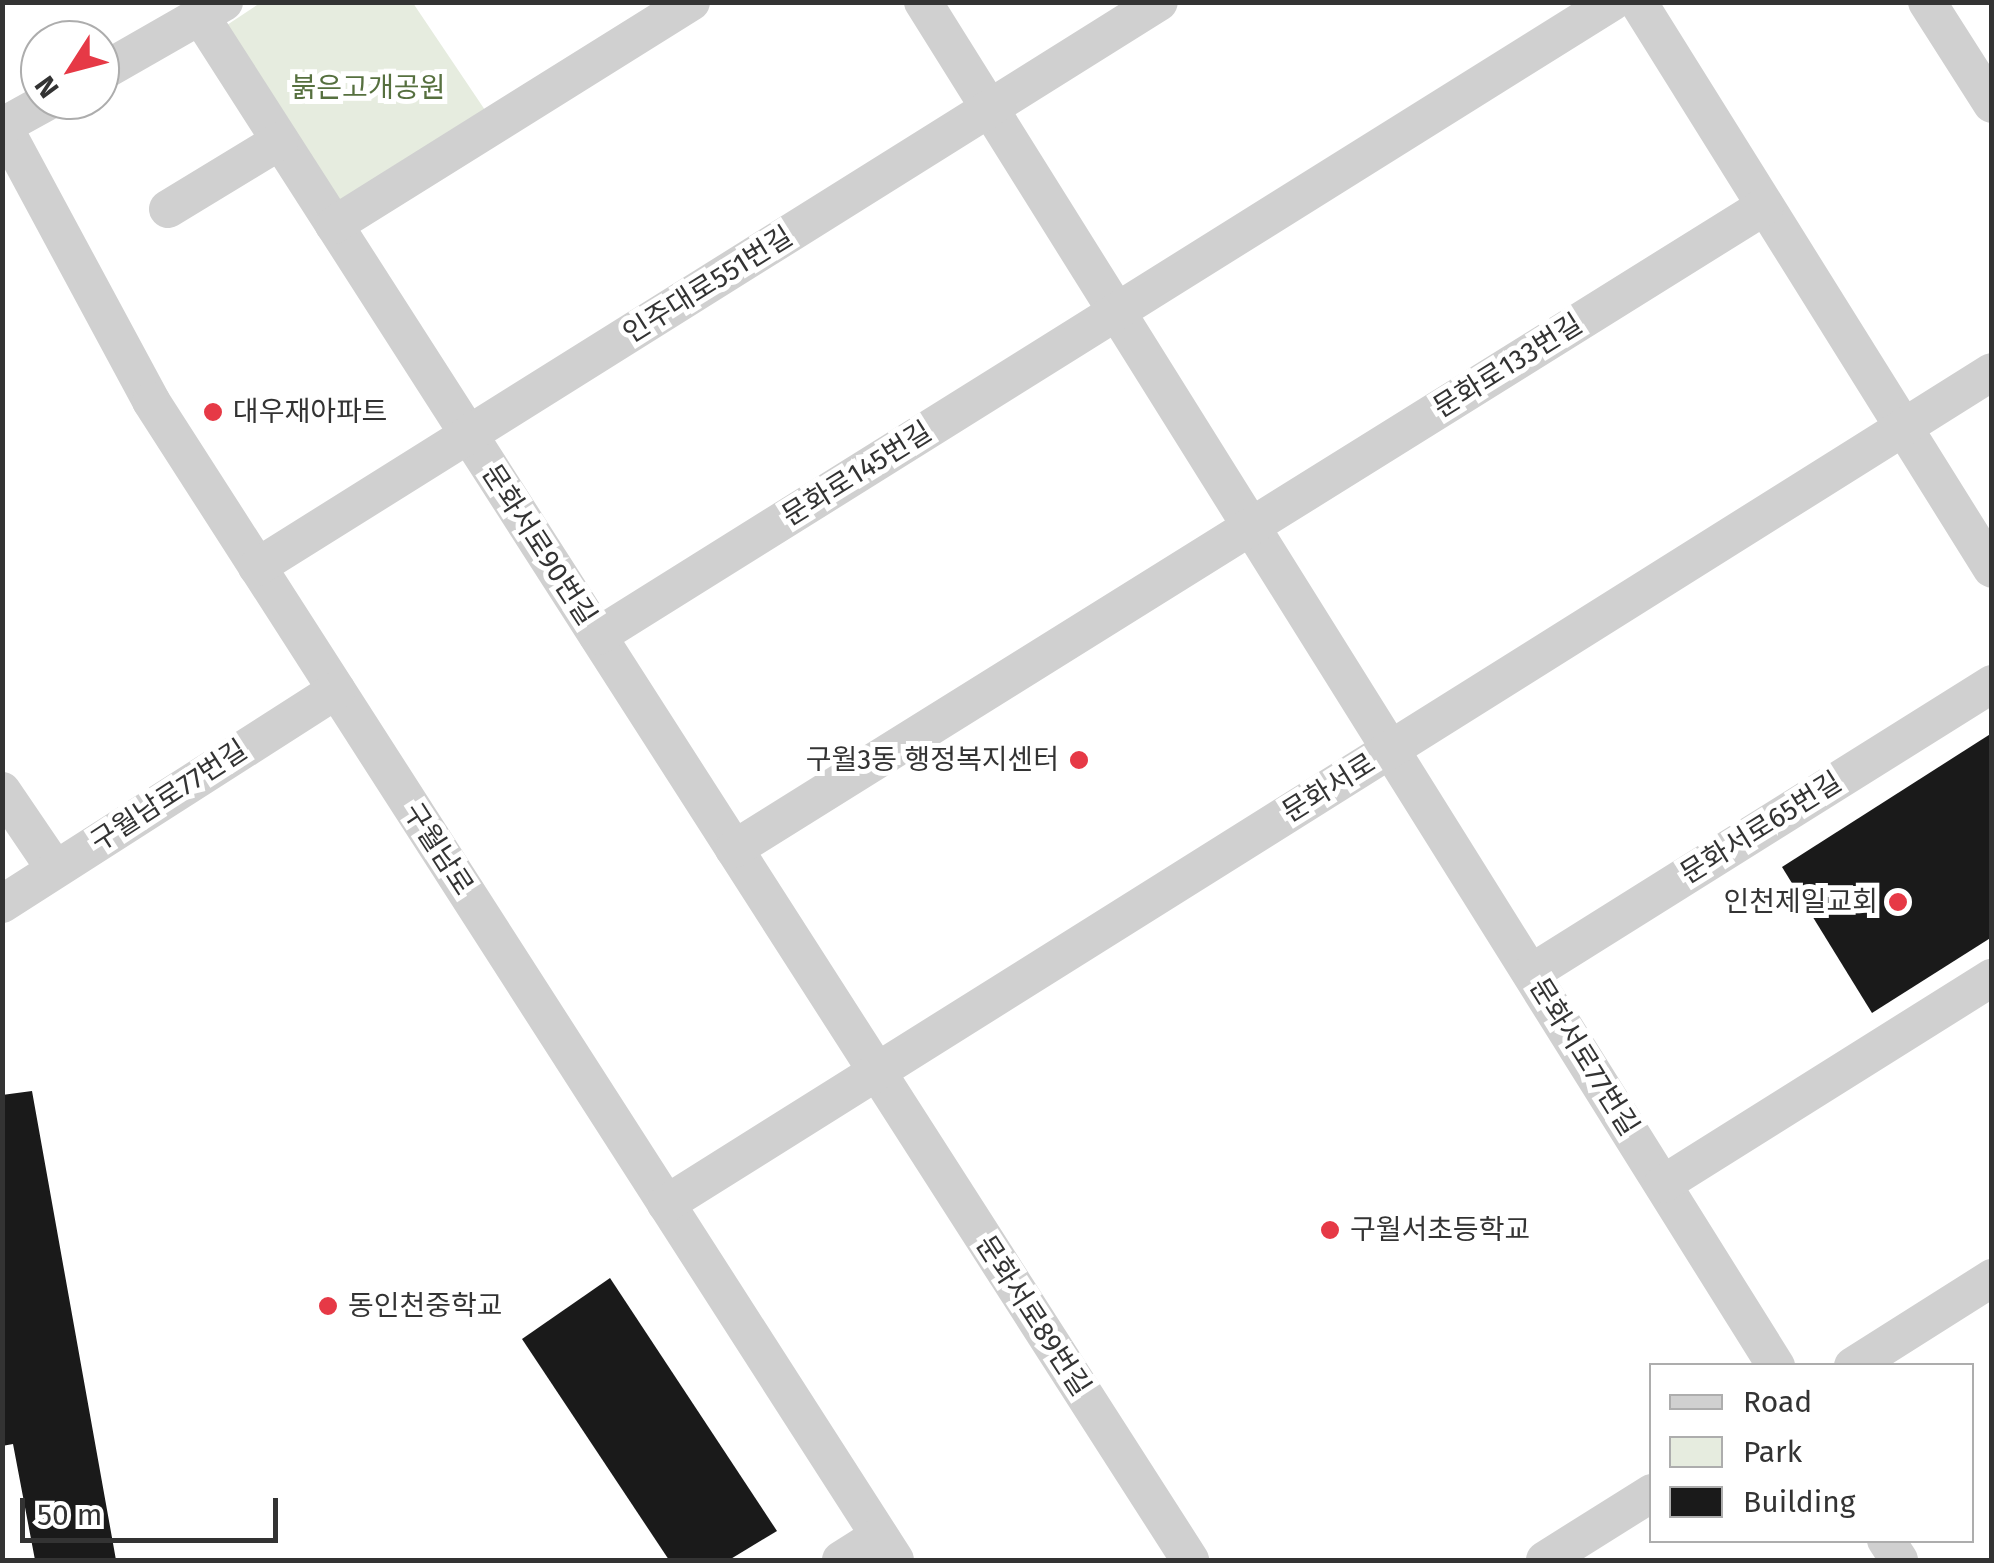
<!DOCTYPE html>
<meta charset="utf-8">
<style>
body{margin:0}
#map{position:relative;width:1994px;height:1563px;overflow:hidden;background:#fff;font-family:"Fira Sans","Noto Sans KR",sans-serif}
div>[style]{position:absolute}
.green>*{inset:0;background:#e6ecdf}
.building>*{inset:0;background:#1a1a1a}
.minor>*{height:38px;margin:-19px;padding:0 19px;transform-origin:19px;border-radius:19px;background:#d0d0d0}
.dots>*{width:28px;height:28px;translate:-50% -50%;box-sizing:border-box;border:5px solid #fff;border-radius:50%}
span{translate:-50% -50%;white-space:nowrap;text-align:center;line-height:1.15;-webkit-text-stroke:10px #fff;paint-order:stroke}
.park-label{font-size:28px;color:#56703f}
.street-label{font-size:28px;color:#333}
.poi-label{font-size:28px;color:#333}
.left{translate:0 -50%;text-align:left}
.right{translate:-100% -50%;text-align:right}
.frame{position:absolute;inset:0;border:5px solid #333;pointer-events:none}
.legend{position:absolute;left:1649px;top:1363px;width:325px;height:180px;box-sizing:border-box;background:#fff;border:2px solid #adadad;margin:0;padding:12px 18px;list-style:none;font-size:30px;color:#333}
.legend li{display:flex;align-items:center;gap:20px;height:50px}
.legend b{width:50px;border:2px solid #adadad}
.north{position:absolute;left:20px;top:20px;width:100px;height:100px;box-sizing:border-box;background:#fff;border:2px solid #adadad;border-radius:50%;rotate:234deg;font-size:28px;font-weight:700;line-height:40px;text-align:center;color:#333}
.north::after{content:'';display:block;margin:auto;width:35px;height:45px;background:#e63946;clip-path:polygon(50% 0,100% 100%,50% 72%,0 100%)}
.scale{position:absolute;left:20px;top:1498px;width:258px;height:45px;box-sizing:border-box;border:5px solid #333;border-top:0;padding-left:12px;font-size:30px;line-height:35px;white-space:nowrap;color:#333;-webkit-text-stroke:8px #fff;paint-order:stroke}
</style>
<div id="map">
<div class="green">
<div style="clip-path:polygon(260px 3px,413px 3px,487px 113px,341px 203px,227px 25px)"></div>
</div>
<div class="building">
<div style="clip-path:polygon(1992px 733px,1992px 937px,1872px 1013px,1782px 867px)"></div>
<div style="clip-path:polygon(32px 1091px,116px 1560px,35px 1560px,13px 1444px,2px 1446px,2px 1095px)"></div>
<div style="clip-path:polygon(610px 1278px,777px 1531px,729px 1560px,669px 1560px,522px 1339px)"></div>
</div>
<div class="minor">
<div style="left:923px;top:2px;width:1609px;rotate:57.98deg"></div>
<div style="left:1638px;top:2px;width:668px;rotate:58.02deg"></div>
<div style="left:1927px;top:2px;width:121px;rotate:57.5deg"></div>
<div style="left:201px;top:17px;width:1833px;rotate:57.34deg"></div>
<div style="left:100px;top:73px;width:143px;rotate:-29.8deg"></div>
<div style="left:2px;top:124px;width:315px;rotate:61.7deg"></div>
<div style="left:151px;top:401px;width:1377px;rotate:57.3deg"></div>
<div style="left:3px;top:126px;width:54px;rotate:-29deg"></div>
<div style="left:168px;top:209px;width:131px;rotate:-31.3deg"></div>
<div style="left:334px;top:225px;width:421px;rotate:-32deg"></div>
<div style="left:257px;top:567px;width:1064px;rotate:-32.06deg"></div>
<div style="left:598px;top:636px;width:1196px;rotate:-32.02deg"></div>
<div style="left:2px;top:791px;width:94px;rotate:55.8deg"></div>
<div style="left:734px;top:849px;width:1215px;rotate:-31.95deg"></div>
<div style="left:2px;top:904px;width:397px;rotate:-32.6deg"></div>
<div style="left:1531px;top:973px;width:544px;rotate:-32.08deg"></div>
<div style="left:1663px;top:1184px;width:388px;rotate:-32.1deg"></div>
<div style="left:666px;top:1204px;width:1565px;rotate:-32.11deg"></div>
<div style="left:1853px;top:1366px;width:165px;rotate:-32.3deg"></div>
<div style="left:1886px;top:1540px;width:24px;rotate:57deg"></div>
<div style="left:841px;top:1560px;width:45px;rotate:-32.3deg"></div>
<div style="left:1545px;top:1560px;width:126px;rotate:-32.1deg"></div>
</div>
<div class="dots">
<div style="left:213px;top:412px;background:#e63946"></div>
<div style="left:1079px;top:760px;background:#e63946"></div>
<div style="left:1898px;top:902px;background:#e63946"></div>
<div style="left:1330px;top:1230px;background:#e63946"></div>
<div style="left:328px;top:1306px;background:#e63946"></div>
</div>
<div class="park-label">
<span style="left:368px;top:88px">붉은고개공원</span>
</div>
<div class="street-label">
<span style="left:708px;top:285px;rotate:-32deg">인주대로551번길</span>
<span style="left:1508px;top:366px;rotate:-32deg">문화로133번길</span>
<span style="left:857px;top:474px;rotate:-32deg">문화로145번길</span>
<span style="left:539px;top:545px;rotate:57deg">문화서로90번길</span>
<span style="left:1329px;top:788px;rotate:-32deg">문화서로</span>
<span style="left:169px;top:796px;rotate:-33deg">구월남로77번길</span>
<span style="left:1761px;top:828px;rotate:-32deg">문화서로65번길</span>
<span style="left:438px;top:849px;rotate:57deg">구월남로</span>
<span style="left:1584px;top:1057px;rotate:58deg">문화서로77번길</span>
<span style="left:1033px;top:1316px;rotate:57deg">문화서로89번길</span>
</div>
<div class="poi-label">
<span class="left" style="left:233px;top:412px">대우재아파트</span>
<span class="right" style="left:1059px;top:760px">구월3동 행정복지센터</span>
<span class="right" style="left:1878px;top:902px">인천제일교회</span>
<span class="left" style="left:1350px;top:1230px">구월서초등학교</span>
<span class="left" style="left:348px;top:1306px">동인천중학교</span>
</div>
<div class="frame"></div>
<ul class="legend">
<li><b style="height:12px;background:#d0d0d0"></b>Road</li>
<li><b style="height:28px;background:#e6ecdf"></b>Park</li>
<li><b style="height:28px;background:#1a1a1a"></b>Building</li>
</ul>
<div class="north">N</div>
<div class="scale">50 m</div>
</div>
